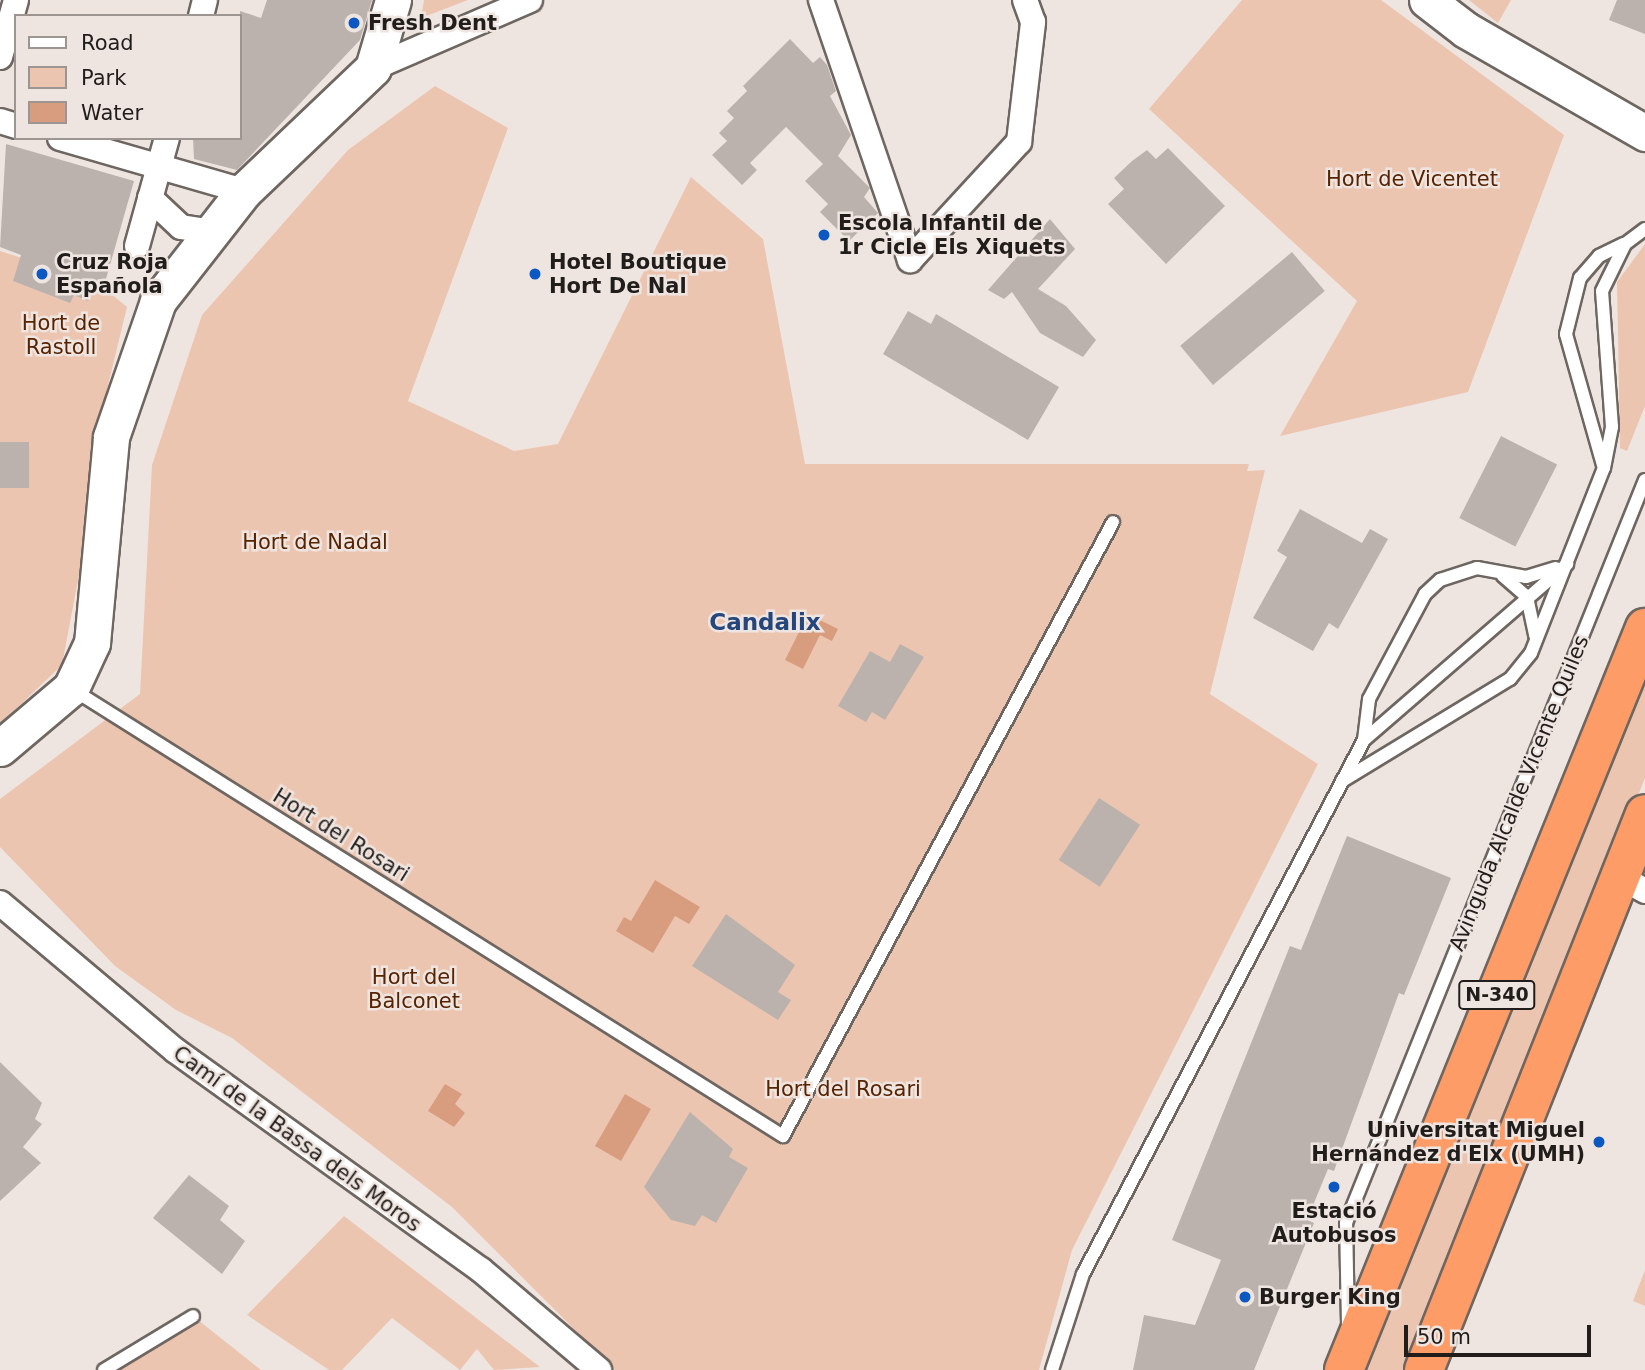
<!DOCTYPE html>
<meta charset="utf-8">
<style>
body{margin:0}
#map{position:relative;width:1645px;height:1370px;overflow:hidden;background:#efe5e0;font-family:"DejaVu Sans",sans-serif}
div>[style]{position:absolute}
.green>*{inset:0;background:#ecc5b1}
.water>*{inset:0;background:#d89d7e;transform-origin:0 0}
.building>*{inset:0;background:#bbb2ad;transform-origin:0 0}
.roads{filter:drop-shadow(2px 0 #6e6661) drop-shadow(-2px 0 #6e6661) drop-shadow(0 2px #6e6661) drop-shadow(0 -2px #6e6661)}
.lane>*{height:12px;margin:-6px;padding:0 6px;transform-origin:6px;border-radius:6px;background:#fff}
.street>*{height:24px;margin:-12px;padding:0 12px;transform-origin:12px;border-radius:12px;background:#fff}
.secondary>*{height:35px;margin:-17.5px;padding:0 17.5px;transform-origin:17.5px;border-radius:17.5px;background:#fff}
.highway>*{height:38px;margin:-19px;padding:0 19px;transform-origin:19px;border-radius:19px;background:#fd9c66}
.dots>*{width:19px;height:19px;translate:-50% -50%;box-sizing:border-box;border:4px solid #efe5e0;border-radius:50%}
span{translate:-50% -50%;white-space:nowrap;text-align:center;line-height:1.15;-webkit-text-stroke:5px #efe5e0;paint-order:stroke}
.shield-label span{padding:2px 5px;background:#efe5e0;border:2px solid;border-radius:5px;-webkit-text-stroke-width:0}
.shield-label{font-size:19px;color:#211d1b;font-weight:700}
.poi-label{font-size:21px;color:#211d1b;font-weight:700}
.left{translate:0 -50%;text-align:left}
.right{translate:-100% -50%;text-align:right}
.park-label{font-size:21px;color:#582300}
.street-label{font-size:21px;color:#211d1b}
.neighbourhood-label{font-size:23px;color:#24467c;font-weight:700}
.legend{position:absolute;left:14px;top:14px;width:228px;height:126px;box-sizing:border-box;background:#efe5e0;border:2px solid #9d9591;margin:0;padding:9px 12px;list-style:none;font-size:21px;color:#211d1b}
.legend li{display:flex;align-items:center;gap:14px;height:35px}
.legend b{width:35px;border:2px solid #9d9591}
.scale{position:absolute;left:1404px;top:1325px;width:187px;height:32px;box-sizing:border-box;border:4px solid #211d1b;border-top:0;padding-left:9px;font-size:21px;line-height:24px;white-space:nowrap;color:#211d1b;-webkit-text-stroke:5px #efe5e0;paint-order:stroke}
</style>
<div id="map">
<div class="green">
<div style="clip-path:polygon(424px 0,468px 0,421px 18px)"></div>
<div style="clip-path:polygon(1242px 0,1381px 0,1564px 135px,1468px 392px,1280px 436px,1357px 301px,1149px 109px)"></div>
<div style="clip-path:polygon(1469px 0,1511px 0,1498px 23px)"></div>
<div style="clip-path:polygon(435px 86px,508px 128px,408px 401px,514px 451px,558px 444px,691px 177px,763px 239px,805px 464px,1249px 464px,1247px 471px,1265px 470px,1210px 694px,1318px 764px,1072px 1250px,1039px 1370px,615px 1370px,452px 1207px,232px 1038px,176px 1010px,115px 966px,0 847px,0 799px,140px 694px,152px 465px,202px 315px,348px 150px)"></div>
<div style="clip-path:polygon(1645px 244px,1645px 406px,1627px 451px,1620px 448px,1617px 282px)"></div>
<div style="clip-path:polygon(0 251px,97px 282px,127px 307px,95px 439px,84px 548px,62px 665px,0 724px)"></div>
<div style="clip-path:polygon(1645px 671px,1645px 778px,1407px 1370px,1364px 1370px)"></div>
<div style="clip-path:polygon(344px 1216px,540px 1367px,494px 1370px,477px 1349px,460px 1370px,392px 1318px,342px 1370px,329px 1370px,247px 1315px)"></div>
<div style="clip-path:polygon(1645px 1270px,1645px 1306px,1633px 1301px)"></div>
<div style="clip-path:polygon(193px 1316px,261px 1370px,104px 1370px)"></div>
</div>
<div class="water">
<div style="clip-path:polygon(808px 614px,838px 629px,832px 641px,820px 635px,803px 669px,785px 660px)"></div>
<div style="clip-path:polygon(655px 880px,700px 907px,689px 924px,675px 916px,653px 953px,616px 931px,624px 917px,631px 921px)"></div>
<div style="clip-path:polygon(445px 1084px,462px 1094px,455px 1104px,465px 1113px,454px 1127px,428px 1111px)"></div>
<div style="left:625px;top:1094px;width:30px;height:60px;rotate:30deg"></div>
</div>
<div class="building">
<div style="clip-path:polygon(267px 0,372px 0,360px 40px,237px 170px,194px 159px,193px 138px,240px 138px,240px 11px,261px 18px)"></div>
<div style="clip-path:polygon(1617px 0,1645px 0,1645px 34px,1609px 20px)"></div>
<div style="clip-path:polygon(790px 39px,813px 63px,820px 57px,827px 65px,836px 91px,830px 96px,851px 135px,838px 156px,870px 188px,864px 197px,878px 213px,849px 241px,820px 212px,828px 204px,805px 181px,823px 164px,786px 127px,750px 163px,757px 170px,742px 185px,712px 155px,727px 141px,719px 133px,734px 118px,727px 111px,747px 91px,743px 86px)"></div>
<div style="clip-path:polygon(6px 144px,134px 181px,104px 286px,97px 283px,88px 301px,74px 295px,70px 303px,13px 281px,21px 255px,0 247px)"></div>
<div style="clip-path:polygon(1168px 148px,1225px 206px,1166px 264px,1108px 204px,1124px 189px,1114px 178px,1132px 161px,1147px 150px,1156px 159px)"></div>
<div style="clip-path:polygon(1050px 219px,1075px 249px,1038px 289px,1066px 306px,1096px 340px,1083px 357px,1040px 333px,1012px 292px,1004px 299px,988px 290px)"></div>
<div style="left:1292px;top:252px;width:51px;height:146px;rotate:50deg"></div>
<div style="clip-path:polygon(908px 311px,931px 324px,936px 314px,1059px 387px,1028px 440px,883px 354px)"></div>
<div style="left:1501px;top:436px;width:63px;height:92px;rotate:27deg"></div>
<div style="left:29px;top:442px;width:46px;height:29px;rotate:90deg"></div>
<div style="clip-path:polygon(1300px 509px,1362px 543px,1370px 529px,1388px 539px,1338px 629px,1329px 623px,1313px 651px,1253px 618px,1287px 557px,1277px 551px)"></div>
<div style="clip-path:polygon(900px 644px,924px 657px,885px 720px,872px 712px,866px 722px,838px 706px,870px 651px,890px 662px)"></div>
<div style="left:1099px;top:798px;width:49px;height:74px;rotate:33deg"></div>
<div style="clip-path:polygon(1347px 836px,1451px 878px,1404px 995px,1399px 993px,1334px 1171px,1328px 1169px,1307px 1220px,1314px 1223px,1254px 1370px,1133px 1370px,1144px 1315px,1195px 1325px,1221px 1260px,1172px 1240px,1290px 946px,1301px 950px)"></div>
<div style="clip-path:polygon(726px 914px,795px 965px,778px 992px,791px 1000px,778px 1020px,692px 966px)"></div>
<div style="clip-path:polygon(0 1062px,42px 1103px,35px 1119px,42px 1124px,23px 1147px,41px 1163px,0 1201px)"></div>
<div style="clip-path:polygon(690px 1112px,733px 1149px,729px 1157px,748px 1168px,716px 1223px,702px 1215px,695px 1226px,671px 1220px,644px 1187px)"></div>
<div style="clip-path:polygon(189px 1175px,229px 1206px,220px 1220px,245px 1241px,222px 1274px,153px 1218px)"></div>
</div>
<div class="roads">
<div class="lane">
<div style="left:1603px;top:465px;width:136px;rotate:-105.8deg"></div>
<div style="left:1566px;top:334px;width:58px;rotate:-76deg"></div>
<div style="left:1580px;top:278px;width:29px;rotate:-49deg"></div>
<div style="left:1599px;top:256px;width:28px;rotate:-26deg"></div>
<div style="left:1503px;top:576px;width:32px;rotate:41deg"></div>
<div style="left:1527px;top:597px;width:40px;rotate:78deg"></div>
<div style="left:72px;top:689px;width:840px;rotate:32.16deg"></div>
<div style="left:783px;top:1136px;width:697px;rotate:-61.74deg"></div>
<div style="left:1364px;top:740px;width:41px;rotate:-83deg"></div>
<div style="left:1369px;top:699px;width:119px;rotate:-61.9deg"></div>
<div style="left:1425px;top:594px;width:21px;rotate:-43deg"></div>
<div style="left:1440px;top:580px;width:39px;rotate:-18deg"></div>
<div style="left:1477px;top:568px;width:50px;rotate:10.4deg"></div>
<div style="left:1526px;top:577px;width:31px;rotate:-17deg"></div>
<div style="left:1342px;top:781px;width:197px;rotate:-31.3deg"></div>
<div style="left:1510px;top:679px;width:33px;rotate:-51deg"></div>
<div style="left:1531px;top:653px;width:199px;rotate:-68.5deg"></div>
<div style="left:1604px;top:468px;width:42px;rotate:-79deg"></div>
<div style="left:1612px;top:427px;width:136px;rotate:-94.2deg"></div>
<div style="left:1602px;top:291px;width:52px;rotate:-63.9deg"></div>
<div style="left:1625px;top:244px;width:25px;rotate:-37deg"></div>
<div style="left:1348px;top:1324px;width:101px;rotate:-91.1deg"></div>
<div style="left:1346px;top:1223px;width:801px;rotate:-68.08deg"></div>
<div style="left:104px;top:1370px;width:104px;rotate:-31.2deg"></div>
<div style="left:1052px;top:1370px;width:101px;rotate:-72.1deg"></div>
<div style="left:1083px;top:1274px;width:603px;rotate:-62.25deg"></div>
<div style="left:1364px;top:740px;width:269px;rotate:-40.9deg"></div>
</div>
<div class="street">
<div style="left:821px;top:0;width:275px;rotate:71.1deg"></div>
<div style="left:910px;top:260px;width:161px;rotate:-47.3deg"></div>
<div style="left:1019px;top:142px;width:121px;rotate:-83.3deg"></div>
<div style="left:1033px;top:22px;width:23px;rotate:-110deg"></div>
<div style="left:201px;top:16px;width:16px;rotate:-76deg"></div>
<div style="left:0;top:57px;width:59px;rotate:-74.3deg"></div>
<div style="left:373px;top:68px;width:171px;rotate:-23.4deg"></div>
<div style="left:0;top:121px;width:17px;rotate:17deg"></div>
<div style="left:60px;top:138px;width:191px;rotate:16.1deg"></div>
<div style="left:150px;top:198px;width:42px;rotate:43.1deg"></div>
<div style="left:181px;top:227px;width:31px;rotate:9deg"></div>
<div style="left:137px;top:246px;width:112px;rotate:-74.5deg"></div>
<div style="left:1620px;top:877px;width:29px;rotate:29deg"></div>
<div style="left:0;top:903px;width:230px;rotate:40.1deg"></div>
<div style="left:176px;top:1051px;width:375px;rotate:35.7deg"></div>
<div style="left:481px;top:1270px;width:155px;rotate:40.3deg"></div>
</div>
<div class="secondary">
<div style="left:1427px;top:0;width:49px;rotate:37.6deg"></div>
<div style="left:1466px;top:30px;width:207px;rotate:29.9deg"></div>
<div style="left:0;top:748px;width:93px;rotate:-40.2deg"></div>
<div style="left:71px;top:688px;width:50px;rotate:-65deg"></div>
<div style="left:92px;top:643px;width:207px;rotate:-84.7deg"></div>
<div style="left:111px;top:437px;width:144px;rotate:-70.9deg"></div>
<div style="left:158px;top:301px;width:140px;rotate:-52deg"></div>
<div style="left:244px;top:191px;width:178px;rotate:-43.6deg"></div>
<div style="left:373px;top:68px;width:71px;rotate:-73.6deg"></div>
</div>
<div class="highway">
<div style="left:1344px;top:1370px;width:801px;rotate:-67.92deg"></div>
<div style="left:1424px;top:1370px;width:598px;rotate:-68.32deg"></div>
</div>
</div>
<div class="dots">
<div style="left:354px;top:23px;background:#0c58c2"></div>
<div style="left:824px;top:235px;background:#0c58c2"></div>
<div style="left:42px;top:274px;background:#0c58c2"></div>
<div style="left:535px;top:274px;background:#0c58c2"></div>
<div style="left:1599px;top:1142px;background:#0c58c2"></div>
<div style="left:1334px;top:1187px;background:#0c58c2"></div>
<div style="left:1245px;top:1297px;background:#0c58c2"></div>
</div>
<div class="shield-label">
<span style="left:1497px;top:995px">N-340</span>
</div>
<div class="poi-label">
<span class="left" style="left:368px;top:23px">Fresh Dent</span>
<span class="left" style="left:838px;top:235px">Escola Infantil de<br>1r Cicle Els Xiquets</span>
<span class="left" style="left:56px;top:274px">Cruz Roja<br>Española</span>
<span class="left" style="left:549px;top:274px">Hotel Boutique<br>Hort De Nal</span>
<span class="right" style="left:1585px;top:1142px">Universitat Miguel<br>Hernández d'Elx (UMH)</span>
<span style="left:1334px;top:1223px">Estació<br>Autobusos</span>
<span class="left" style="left:1259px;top:1297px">Burger King</span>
</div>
<div class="park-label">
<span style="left:1412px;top:179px">Hort de Vicentet</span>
<span style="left:61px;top:335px">Hort de<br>Rastoll</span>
<span style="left:315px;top:542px">Hort de Nadal</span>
<span style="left:414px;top:989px">Hort del<br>Balconet</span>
<span style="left:843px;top:1089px">Hort del Rosari</span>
</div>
<div class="street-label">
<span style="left:1519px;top:793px;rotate:-68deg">Avinguda Alcalde Vicente Quiles</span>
<span style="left:341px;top:835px;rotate:32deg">Hort del Rosari</span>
<span style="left:297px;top:1139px;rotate:36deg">Camí de la Bassa dels Moros</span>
</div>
<div class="neighbourhood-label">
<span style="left:765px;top:622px">Candalix</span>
</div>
<ul class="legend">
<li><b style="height:9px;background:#fff"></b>Road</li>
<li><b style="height:19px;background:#ecc5b1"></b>Park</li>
<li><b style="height:19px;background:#d89d7e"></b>Water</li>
</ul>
<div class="scale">50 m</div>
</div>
